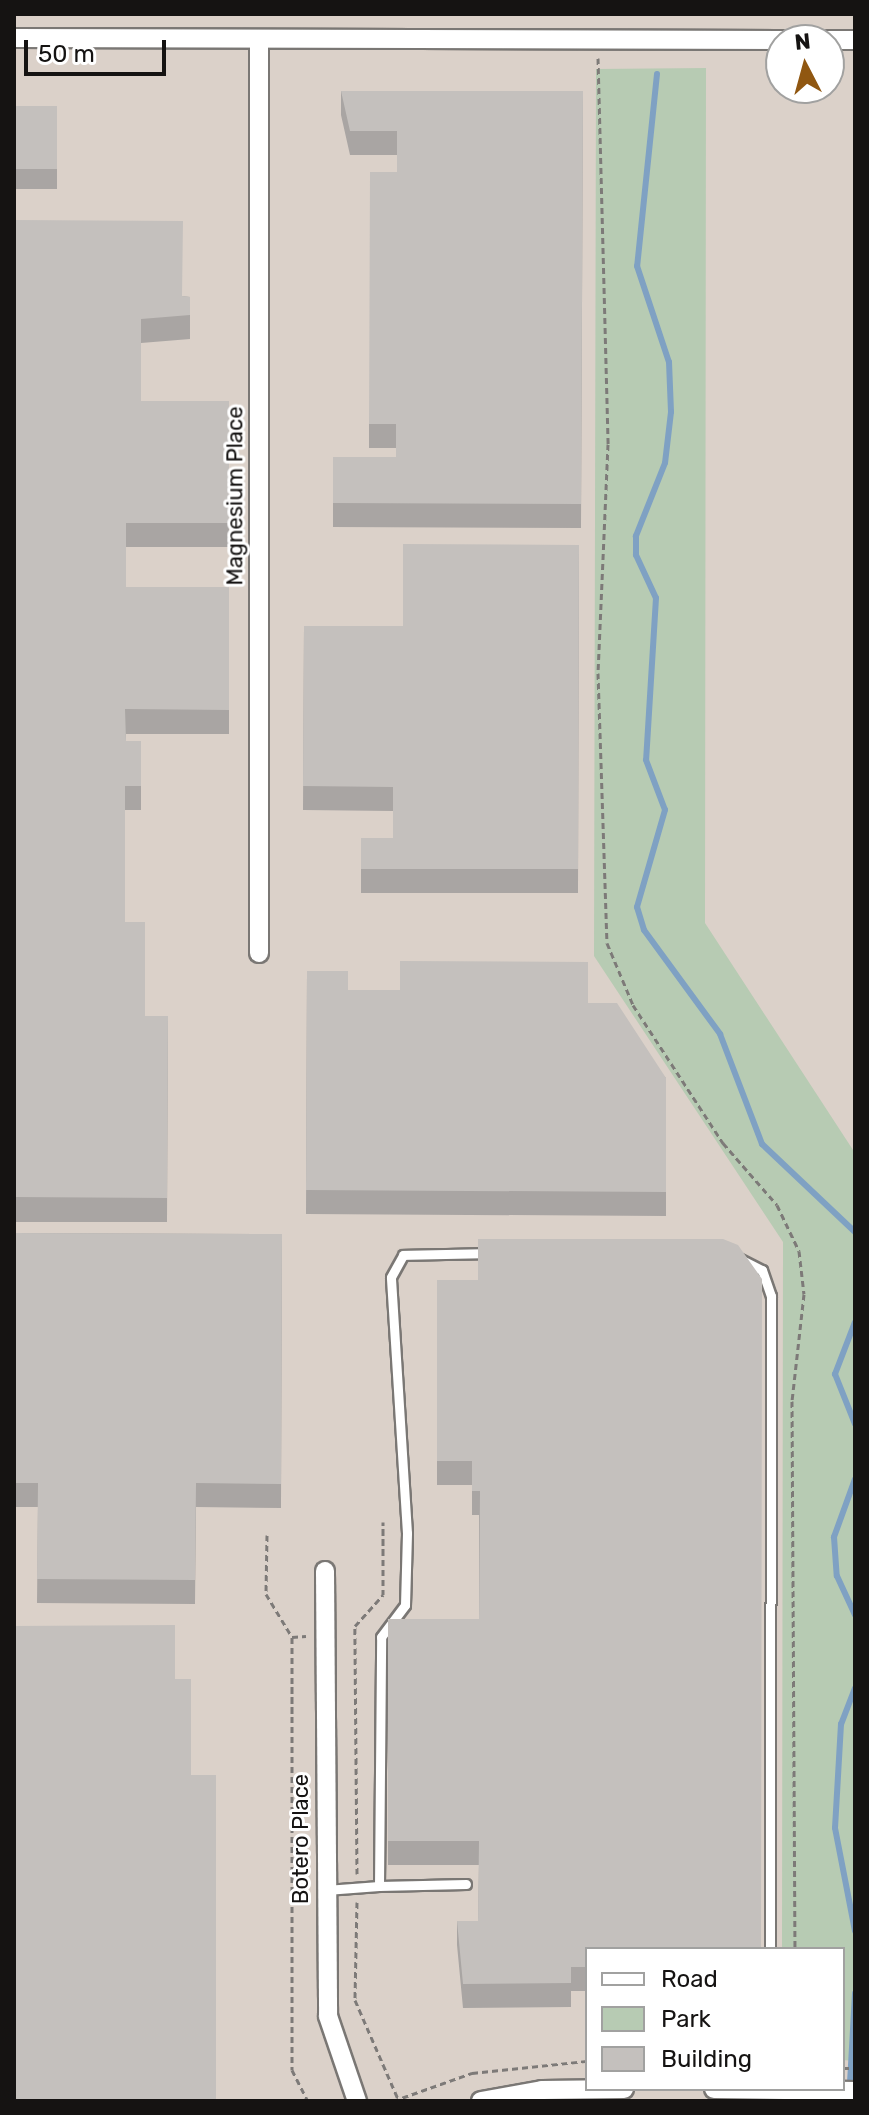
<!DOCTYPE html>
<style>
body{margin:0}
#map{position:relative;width:869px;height:2115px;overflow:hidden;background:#e4e0dd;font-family:Rubik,sans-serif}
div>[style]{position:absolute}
.built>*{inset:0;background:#dbd1c9}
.green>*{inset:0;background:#b7cbb3}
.stream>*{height:6px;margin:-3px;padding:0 3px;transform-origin:3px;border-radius:3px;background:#7fa1c3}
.path>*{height:3px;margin-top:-1.5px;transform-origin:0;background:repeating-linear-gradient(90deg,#7d7a78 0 6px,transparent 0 10px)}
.roads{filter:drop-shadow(2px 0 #7a7774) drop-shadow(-2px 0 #7a7774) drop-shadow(0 2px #7a7774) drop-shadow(0 -2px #7a7774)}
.service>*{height:9px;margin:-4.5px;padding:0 4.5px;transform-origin:4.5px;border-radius:4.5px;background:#fff}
.minor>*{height:18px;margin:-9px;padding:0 9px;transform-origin:9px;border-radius:9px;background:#fff}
.wall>*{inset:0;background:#a9a5a3;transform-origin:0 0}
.building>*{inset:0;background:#c4c0bd;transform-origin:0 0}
span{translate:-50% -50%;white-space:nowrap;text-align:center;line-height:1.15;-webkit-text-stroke:6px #fff;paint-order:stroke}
.street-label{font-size:22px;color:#151312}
.frame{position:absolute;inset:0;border:16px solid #151312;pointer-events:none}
.legend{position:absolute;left:585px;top:1947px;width:260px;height:144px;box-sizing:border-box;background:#fff;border:2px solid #a1a1a0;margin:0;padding:10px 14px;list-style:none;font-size:24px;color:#151312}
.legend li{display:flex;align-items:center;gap:16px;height:40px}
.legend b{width:40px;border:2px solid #a1a1a0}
.north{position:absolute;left:765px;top:24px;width:80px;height:80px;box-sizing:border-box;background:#fff;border:2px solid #a1a1a0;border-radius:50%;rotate:354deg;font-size:22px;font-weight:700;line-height:32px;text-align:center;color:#151312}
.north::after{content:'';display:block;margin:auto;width:28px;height:36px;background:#905711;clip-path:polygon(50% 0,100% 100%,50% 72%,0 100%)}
.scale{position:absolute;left:24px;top:40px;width:142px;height:36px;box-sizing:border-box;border:4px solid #151312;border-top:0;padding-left:10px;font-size:24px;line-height:28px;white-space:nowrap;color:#151312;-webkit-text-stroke:6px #fff;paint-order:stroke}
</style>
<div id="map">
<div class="built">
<div style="clip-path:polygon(evenodd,14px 14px,855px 14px,855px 2101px,14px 2101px,14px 14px,781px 40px,829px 40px,829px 88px,781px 88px,781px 40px,14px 14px,587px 1949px,843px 1949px,843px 2089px,587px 2089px,587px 1949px)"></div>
</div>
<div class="green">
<div style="clip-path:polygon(706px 68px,705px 923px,855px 1153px,855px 2061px,843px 2060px,843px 1949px,782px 1949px,783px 1242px,594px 956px,596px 69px)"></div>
</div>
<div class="stream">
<div style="left:657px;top:74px;width:193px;rotate:95.9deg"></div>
<div style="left:637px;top:266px;width:101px;rotate:71.6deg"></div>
<div style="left:669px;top:362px;width:50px;rotate:87.7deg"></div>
<div style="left:671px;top:412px;width:51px;rotate:96.7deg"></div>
<div style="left:665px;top:463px;width:79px;rotate:111.7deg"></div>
<div style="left:636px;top:536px;width:19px;rotate:90deg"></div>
<div style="left:636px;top:555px;width:47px;rotate:65.1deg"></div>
<div style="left:656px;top:598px;width:162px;rotate:93.5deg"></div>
<div style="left:646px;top:760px;width:53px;rotate:69.2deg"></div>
<div style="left:665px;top:810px;width:101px;rotate:106.1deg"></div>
<div style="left:637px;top:907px;width:24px;rotate:73deg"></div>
<div style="left:644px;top:930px;width:129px;rotate:53.8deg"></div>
<div style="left:720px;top:1034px;width:118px;rotate:69.1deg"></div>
<div style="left:762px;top:1144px;width:128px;rotate:43.4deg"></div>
<div style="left:855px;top:1322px;width:56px;rotate:111deg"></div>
<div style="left:835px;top:1374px;width:54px;rotate:68.2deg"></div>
<div style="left:855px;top:1479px;width:62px;rotate:109.9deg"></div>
<div style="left:834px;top:1537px;width:39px;rotate:86deg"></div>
<div style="left:837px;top:1576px;width:43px;rotate:65.2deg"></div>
<div style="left:855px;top:1688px;width:39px;rotate:111deg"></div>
<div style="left:841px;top:1724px;width:104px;rotate:93.3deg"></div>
<div style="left:835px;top:1828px;width:105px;rotate:79deg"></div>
<div style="left:849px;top:2101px;width:108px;rotate:-86.8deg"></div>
</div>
<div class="path">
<div style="left:598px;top:58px;width:386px;rotate:88.5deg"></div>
<div style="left:608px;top:444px;width:229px;rotate:92.5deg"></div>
<div style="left:598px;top:673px;width:270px;rotate:88.1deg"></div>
<div style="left:607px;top:943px;width:67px;rotate:67.2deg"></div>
<div style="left:633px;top:1005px;width:165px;rotate:56.9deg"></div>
<div style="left:723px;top:1143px;width:82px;rotate:48.9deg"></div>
<div style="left:777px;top:1205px;width:51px;rotate:64.4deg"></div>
<div style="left:799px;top:1251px;width:43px;rotate:83.4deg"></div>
<div style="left:804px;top:1294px;width:108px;rotate:96.4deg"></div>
<div style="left:792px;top:1401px;width:548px;rotate:89.69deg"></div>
<div style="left:267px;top:1535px;width:59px;rotate:91deg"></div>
<div style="left:266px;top:1594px;width:50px;rotate:58.8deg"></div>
<div style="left:292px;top:1637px;width:14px;rotate:-4deg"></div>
<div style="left:292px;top:1637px;width:433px;rotate:90deg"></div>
<div style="left:292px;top:2070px;width:35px;rotate:63deg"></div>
<div style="left:357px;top:1874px;width:248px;rotate:-90.5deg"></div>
<div style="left:355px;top:1626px;width:42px;rotate:-47.9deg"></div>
<div style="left:383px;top:1595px;width:73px;rotate:-90deg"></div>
<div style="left:357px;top:1902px;width:98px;rotate:91.2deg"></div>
<div style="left:355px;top:2000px;width:110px;rotate:66.5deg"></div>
<div style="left:843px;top:2068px;width:12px"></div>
<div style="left:393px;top:2101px;width:84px;rotate:-19.5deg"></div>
<div style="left:472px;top:2073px;width:116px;rotate:-6deg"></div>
</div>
<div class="roads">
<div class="service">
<div style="left:738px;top:1258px;width:27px;rotate:27deg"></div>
<div style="left:762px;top:1270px;width:28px;rotate:71deg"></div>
<div style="left:771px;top:1296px;width:653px;rotate:90.09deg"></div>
<div style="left:379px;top:1886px;width:87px;rotate:-1.3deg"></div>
<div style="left:326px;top:1890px;width:53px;rotate:-4.3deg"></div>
<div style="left:379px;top:1886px;width:249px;rotate:-89.5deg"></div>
<div style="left:381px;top:1637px;width:40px;rotate:-53deg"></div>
<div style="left:405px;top:1605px;width:72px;rotate:-88.4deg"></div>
<div style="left:407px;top:1533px;width:256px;rotate:-93.6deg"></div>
<div style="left:391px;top:1277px;width:25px;rotate:-61deg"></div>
<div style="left:403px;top:1255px;width:85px;rotate:-1.3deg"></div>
</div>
<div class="minor">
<div style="left:14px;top:38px;width:767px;rotate:0.15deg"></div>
<div style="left:259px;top:39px;width:914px;rotate:90deg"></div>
<div style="left:829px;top:40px;width:26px"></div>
<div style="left:325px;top:1571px;width:445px;rotate:89.6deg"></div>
<div style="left:328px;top:2016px;width:90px;rotate:71.2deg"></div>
<div style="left:714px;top:2089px;width:141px;rotate:0.8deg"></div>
<div style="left:481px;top:2101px;width:62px;rotate:-10.2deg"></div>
<div style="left:542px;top:2090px;width:82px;rotate:-0.7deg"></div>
</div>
</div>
<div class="wall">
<div style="clip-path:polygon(341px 91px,583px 91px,581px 528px,333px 527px,333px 457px,396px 457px,396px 448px,369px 448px,369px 424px,397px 172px,397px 155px,350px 155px,341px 115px)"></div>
<div style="left:14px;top:106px;width:43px;height:83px"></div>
<div style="clip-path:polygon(14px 220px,182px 296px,190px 297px,190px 339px,141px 343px,141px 401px,229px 401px,229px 547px,126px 547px,126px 587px,229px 587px,229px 734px,126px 734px,126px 741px,141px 741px,141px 810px,125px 810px,125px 922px,145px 1016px,168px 1016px,167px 1222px,14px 1222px)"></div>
<div style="clip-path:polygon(579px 545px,578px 893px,361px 893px,361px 838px,393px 838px,393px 811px,303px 810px,304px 626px,403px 626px)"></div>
<div style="clip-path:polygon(307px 971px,348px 990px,588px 1003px,666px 1078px,666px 1216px,306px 1214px)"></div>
<div style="clip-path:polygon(14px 1233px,282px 1234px,281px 1508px,196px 1507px,195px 1604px,37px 1603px,38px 1507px,14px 1507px)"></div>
<div style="clip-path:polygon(437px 1280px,587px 1949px,587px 1991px,571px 1991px,571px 2007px,463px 2008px,457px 1945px,457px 1921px,478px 1921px,479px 1865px,388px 1865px,388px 1619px,479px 1619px,479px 1515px,472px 1515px,472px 1485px,437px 1485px)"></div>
</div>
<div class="building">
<div style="clip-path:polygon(341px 91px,583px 91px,581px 504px,333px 503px,333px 457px,396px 457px,396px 424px,369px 424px,370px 172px,397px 172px,397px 131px,350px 131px)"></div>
<div style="left:14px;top:106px;width:43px;height:63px"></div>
<div style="clip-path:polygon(14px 220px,183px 221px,182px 296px,190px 297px,190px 315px,141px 319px,141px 401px,229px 401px,229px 523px,126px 523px,126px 587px,229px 587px,229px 710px,125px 709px,126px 741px,141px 741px,141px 786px,125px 786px,125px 922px,145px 922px,145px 1016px,168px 1016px,167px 1198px,14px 1197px)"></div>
<div style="clip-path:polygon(403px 544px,579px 545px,578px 869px,361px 869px,361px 838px,393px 838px,393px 787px,303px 786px,304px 626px,403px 626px)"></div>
<div style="clip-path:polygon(400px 961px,588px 962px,588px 1003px,617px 1003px,666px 1078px,666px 1192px,306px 1190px,307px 971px,348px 971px,348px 990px,400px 990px)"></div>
<div style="clip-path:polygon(14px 1233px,282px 1234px,281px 1484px,196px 1483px,195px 1580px,37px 1579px,38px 1483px,14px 1483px)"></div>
<div style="clip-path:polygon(478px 1239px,723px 1239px,738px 1245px,762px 1279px,761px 1949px,587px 1949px,587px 1967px,571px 1967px,571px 1983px,463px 1984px,457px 1921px,478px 1921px,479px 1841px,388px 1841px,388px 1619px,479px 1619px,480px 1491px,472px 1491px,472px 1461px,437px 1461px,437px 1280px,478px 1280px)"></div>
<div style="clip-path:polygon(175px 1625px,175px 1679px,191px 1679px,191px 1775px,216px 1775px,216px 2101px,14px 2101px,14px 1626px)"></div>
</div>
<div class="street-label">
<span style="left:235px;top:496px;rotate:-90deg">Magnesium Place</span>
<span style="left:301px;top:1839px;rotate:-90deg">Botero Place</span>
</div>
<div class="frame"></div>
<ul class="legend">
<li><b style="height:10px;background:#fff"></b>Road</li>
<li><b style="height:22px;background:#b7cbb3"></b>Park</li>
<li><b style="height:22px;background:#c4c0bd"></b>Building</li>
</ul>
<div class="north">N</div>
<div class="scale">50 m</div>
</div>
